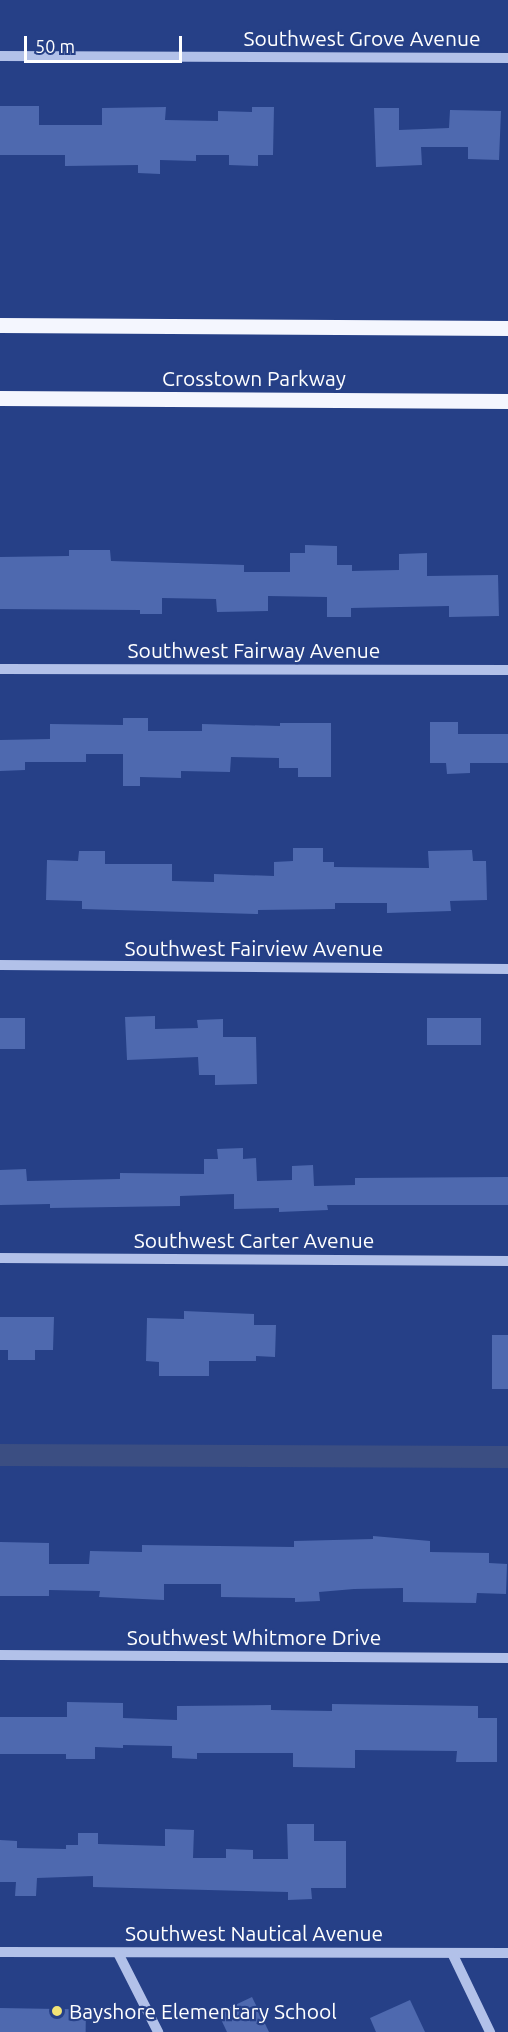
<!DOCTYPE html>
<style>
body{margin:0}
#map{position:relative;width:508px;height:2032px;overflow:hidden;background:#264087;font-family:Ubuntu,sans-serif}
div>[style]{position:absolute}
.canal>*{height:22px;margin:-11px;padding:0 11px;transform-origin:11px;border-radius:11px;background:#3b4e82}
.building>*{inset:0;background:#4e69af;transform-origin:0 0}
.minor>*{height:10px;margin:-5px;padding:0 5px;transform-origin:5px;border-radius:5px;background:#b2c1e9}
.major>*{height:15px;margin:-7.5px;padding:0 7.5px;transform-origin:7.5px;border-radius:7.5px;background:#f4f6fe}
.dots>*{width:16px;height:16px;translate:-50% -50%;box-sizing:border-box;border:3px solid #264087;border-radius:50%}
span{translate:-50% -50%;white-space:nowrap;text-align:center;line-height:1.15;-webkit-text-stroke:4.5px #264087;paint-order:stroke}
.street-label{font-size:21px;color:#fff}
.poi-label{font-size:21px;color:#fff}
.left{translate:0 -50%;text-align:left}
.scale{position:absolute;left:24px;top:36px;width:158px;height:27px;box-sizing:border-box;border:3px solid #fff;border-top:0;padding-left:8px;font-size:18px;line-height:21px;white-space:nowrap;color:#fff;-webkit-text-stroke:4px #264087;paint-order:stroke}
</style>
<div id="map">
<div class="canal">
<div style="left:0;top:1455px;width:508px;rotate:0.23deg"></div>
</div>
<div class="building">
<div style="clip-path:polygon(0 106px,39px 106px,39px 125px,102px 125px,102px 108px,166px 107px,165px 120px,218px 121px,218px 111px,252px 112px,252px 107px,274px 107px,273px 155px,258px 155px,258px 166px,229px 165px,229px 155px,196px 155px,196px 161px,160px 160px,160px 174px,138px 173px,138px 165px,65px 166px,65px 155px,0 155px)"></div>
<div style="clip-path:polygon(374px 108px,399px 108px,399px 130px,449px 128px,450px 110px,501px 111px,499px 160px,468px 159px,468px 147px,421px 147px,422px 165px,376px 167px)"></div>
<div style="clip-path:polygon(305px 545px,337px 546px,337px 565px,352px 565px,352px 571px,399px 570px,399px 554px,427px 553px,427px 576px,498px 575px,499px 616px,449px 617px,449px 606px,351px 608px,351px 617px,327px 617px,327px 597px,268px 596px,268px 611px,217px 612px,216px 599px,162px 598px,162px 614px,140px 614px,140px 610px,0 609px,0 557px,69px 556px,69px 550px,110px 550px,111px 561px,244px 565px,244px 572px,290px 572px,290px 553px,305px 553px)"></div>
<div style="clip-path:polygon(123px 718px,148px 718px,148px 731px,202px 731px,202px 724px,280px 726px,280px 723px,331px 723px,331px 777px,298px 777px,298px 768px,279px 768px,279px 758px,231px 757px,230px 772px,181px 771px,181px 778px,140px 777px,140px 786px,123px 786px,123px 754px,86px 754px,86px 762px,25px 762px,25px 770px,0 771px,0 740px,50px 739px,50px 724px,123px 725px)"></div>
<div style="clip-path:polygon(430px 722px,458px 722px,458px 734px,508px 734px,508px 763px,470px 763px,470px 773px,447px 774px,446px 763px,430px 763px)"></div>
<div style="clip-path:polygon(293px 848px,323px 848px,323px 862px,334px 862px,334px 867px,429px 868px,428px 851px,472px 850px,473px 861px,486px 861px,487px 900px,450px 901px,451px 911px,387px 913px,387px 903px,335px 903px,335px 909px,258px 910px,258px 914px,82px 909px,82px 901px,46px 900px,47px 860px,78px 861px,79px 851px,105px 851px,105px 864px,172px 864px,172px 881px,214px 882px,214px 874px,274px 876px,274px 862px,293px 861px)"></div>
<div style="clip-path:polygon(155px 1016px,155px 1029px,198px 1028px,197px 1020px,223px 1019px,223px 1037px,256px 1037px,257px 1084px,215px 1085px,215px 1075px,199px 1075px,198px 1057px,127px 1060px,125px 1017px)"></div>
<div style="left:0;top:1018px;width:25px;height:31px"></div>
<div style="left:427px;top:1018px;width:54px;height:27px"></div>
<div style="clip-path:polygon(243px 1148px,243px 1159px,256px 1158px,257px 1181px,292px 1180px,292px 1166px,313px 1165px,314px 1186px,355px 1185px,355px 1178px,508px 1177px,508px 1205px,327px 1205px,328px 1210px,279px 1212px,279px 1208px,234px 1209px,234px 1194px,180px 1196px,180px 1206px,50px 1208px,50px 1204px,0 1205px,0 1170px,26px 1169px,27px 1181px,120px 1179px,120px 1173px,204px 1174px,204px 1159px,218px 1159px,217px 1149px)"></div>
<div style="clip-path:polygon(184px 1311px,254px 1314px,254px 1325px,276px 1325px,275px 1357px,256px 1356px,256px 1361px,209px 1361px,209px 1376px,159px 1376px,159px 1362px,146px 1361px,147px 1318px,184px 1319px)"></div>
<div style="clip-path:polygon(0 1317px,54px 1317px,53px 1350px,35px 1350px,35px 1360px,8px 1360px,8px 1350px,0 1350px)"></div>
<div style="left:492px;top:1335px;width:16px;height:54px"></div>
<div style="clip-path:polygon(373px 1536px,430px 1541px,430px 1552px,489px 1553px,489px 1563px,507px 1564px,506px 1594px,477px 1593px,476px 1603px,403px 1602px,403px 1588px,354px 1589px,319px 1592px,320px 1601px,295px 1602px,295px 1598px,221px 1597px,221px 1584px,164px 1584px,164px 1600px,99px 1597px,100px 1591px,49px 1590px,49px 1596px,0 1596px,0 1542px,49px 1543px,49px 1564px,89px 1564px,90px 1551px,142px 1552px,142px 1545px,294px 1547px,294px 1541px,373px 1539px)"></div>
<div style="clip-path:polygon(67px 1702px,123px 1703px,123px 1718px,177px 1720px,177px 1706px,271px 1705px,271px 1710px,332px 1711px,332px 1704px,478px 1706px,478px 1718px,497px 1718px,497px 1762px,456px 1762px,457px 1751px,355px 1750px,355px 1768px,293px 1767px,293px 1753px,197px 1753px,197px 1759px,172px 1758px,172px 1746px,123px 1745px,123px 1748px,95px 1747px,95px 1759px,66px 1759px,66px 1754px,0 1754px,0 1717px,67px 1717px)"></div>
<div style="clip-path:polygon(287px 1824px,314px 1824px,314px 1841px,346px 1841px,346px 1888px,311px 1888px,312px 1899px,288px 1900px,288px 1892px,93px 1887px,93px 1876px,37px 1878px,36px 1896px,15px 1896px,16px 1882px,0 1882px,0 1840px,17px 1841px,17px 1848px,66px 1849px,66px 1845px,78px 1845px,78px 1833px,98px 1833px,98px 1844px,165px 1846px,165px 1829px,194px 1830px,193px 1858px,226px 1858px,226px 1849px,253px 1850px,253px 1859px,288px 1859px)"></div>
<div style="clip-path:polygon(252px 1997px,269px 2032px,227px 2032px,218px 2013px)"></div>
<div style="clip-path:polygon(410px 2000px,425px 2032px,376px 2032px,370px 2018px)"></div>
<div style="left:0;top:2008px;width:86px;height:24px;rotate:1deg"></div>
</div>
<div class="minor">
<div style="left:0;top:56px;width:508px;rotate:0.23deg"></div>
<div style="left:0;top:669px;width:508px;rotate:0.11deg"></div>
<div style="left:0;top:965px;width:508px;rotate:0.45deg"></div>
<div style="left:0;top:1258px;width:508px;rotate:0.34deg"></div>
<div style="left:0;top:1655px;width:508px;rotate:0.34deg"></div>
<div style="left:0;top:1952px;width:508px;rotate:0.11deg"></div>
<div style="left:118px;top:1953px;width:89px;rotate:63.1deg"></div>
<div style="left:452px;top:1953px;width:88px;rotate:64.3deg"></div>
</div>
<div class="major">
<div style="left:0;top:325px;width:508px;rotate:0.34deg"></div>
<div style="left:0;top:398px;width:508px;rotate:0.34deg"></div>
</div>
<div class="dots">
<div style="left:57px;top:2011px;background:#f2e376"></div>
</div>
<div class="street-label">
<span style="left:362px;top:38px">Southwest Grove Avenue</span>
<span style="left:254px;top:378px">Crosstown Parkway</span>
<span style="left:254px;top:650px">Southwest Fairway Avenue</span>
<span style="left:254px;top:948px">Southwest Fairview Avenue</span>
<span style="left:254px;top:1240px">Southwest Carter Avenue</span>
<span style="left:254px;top:1637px">Southwest Whitmore Drive</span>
<span style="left:254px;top:1933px">Southwest Nautical Avenue</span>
</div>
<div class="poi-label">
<span class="left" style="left:69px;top:2011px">Bayshore Elementary School</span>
</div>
<div class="scale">50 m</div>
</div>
